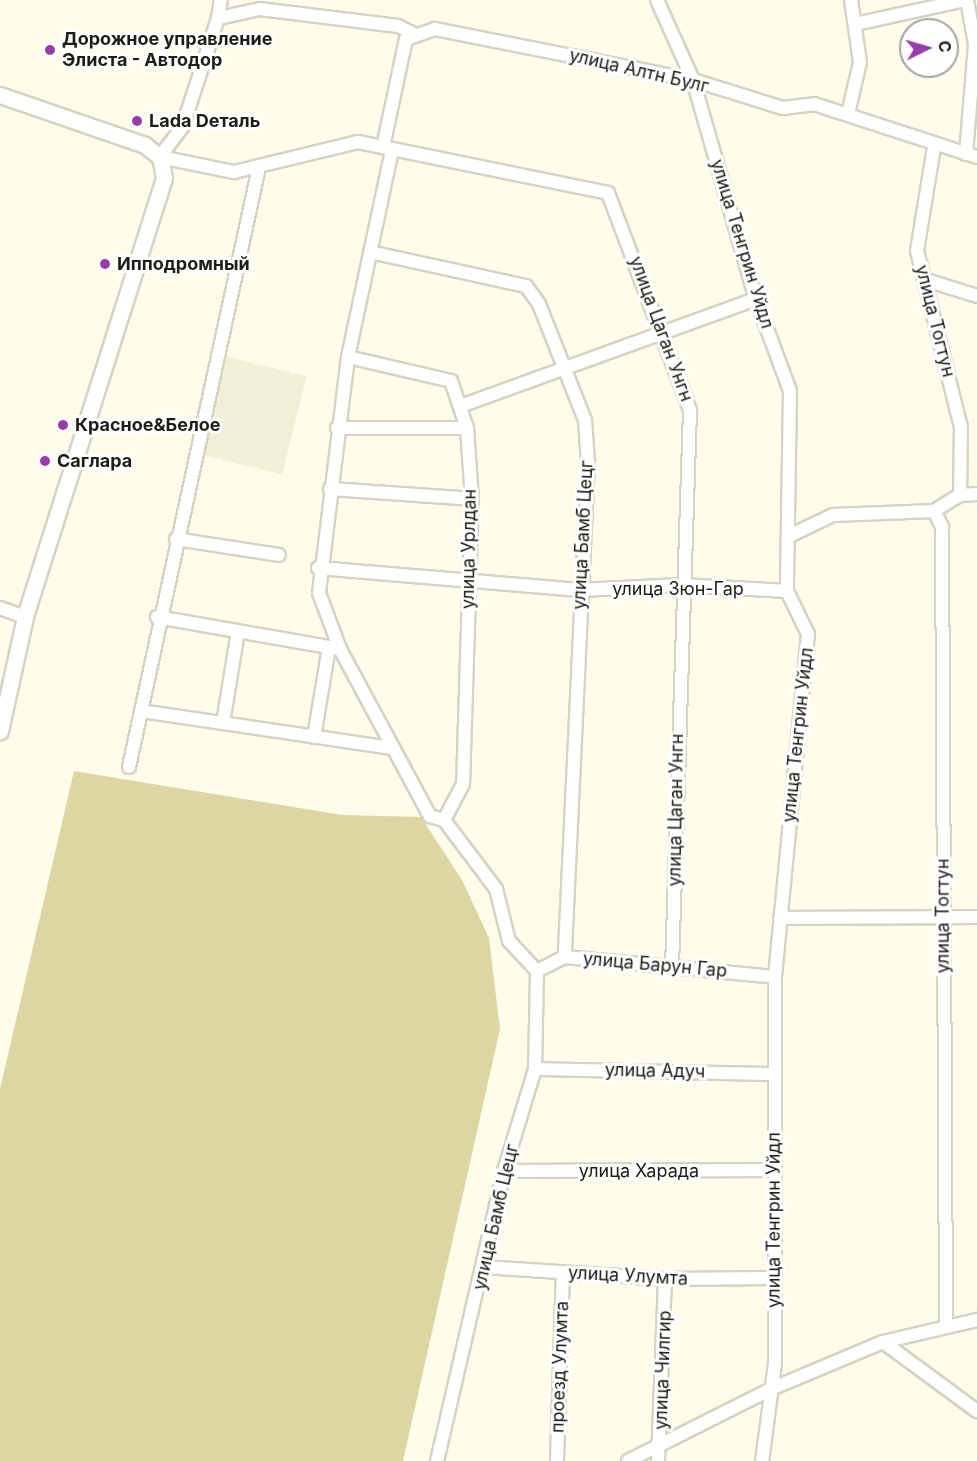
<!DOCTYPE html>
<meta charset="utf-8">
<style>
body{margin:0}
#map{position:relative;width:977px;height:1461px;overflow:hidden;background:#fefceb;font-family:Inter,sans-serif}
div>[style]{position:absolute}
.built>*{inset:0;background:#f2efd7;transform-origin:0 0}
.green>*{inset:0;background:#ddd6a2}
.roads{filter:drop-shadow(2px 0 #d5d3c3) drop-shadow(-2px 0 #d5d3c3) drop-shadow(0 2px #d5d3c3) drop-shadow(0 -2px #d5d3c3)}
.minor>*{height:12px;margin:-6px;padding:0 6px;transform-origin:6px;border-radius:6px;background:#fff}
.major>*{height:15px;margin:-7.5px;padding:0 7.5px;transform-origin:7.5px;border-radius:7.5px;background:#fff}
.dots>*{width:16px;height:16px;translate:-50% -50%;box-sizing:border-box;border:3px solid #fff;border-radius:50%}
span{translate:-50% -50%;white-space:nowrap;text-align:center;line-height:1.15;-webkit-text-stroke:6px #fff;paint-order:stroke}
.poi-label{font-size:18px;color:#1d1c16;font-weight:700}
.left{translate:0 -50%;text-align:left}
.street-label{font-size:18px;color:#1d1c16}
.north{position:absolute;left:899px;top:18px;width:60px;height:60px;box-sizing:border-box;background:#fff;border:2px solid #a5a4a2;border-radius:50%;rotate:85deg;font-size:16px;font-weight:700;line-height:24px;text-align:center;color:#1d1c16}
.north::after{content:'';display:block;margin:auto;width:21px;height:27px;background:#973da9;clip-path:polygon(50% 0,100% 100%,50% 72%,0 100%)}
</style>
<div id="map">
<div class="built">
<div style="left:224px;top:356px;width:85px;height:101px;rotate:14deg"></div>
</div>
<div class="green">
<div style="clip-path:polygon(74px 771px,342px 815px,421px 817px,462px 880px,489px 938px,500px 1029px,403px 1461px,0 1461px,0 1089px)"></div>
</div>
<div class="roads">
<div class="minor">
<div style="left:657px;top:0;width:88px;rotate:65.8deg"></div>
<div style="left:693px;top:80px;width:228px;rotate:74deg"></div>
<div style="left:756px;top:299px;width:98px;rotate:69.7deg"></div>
<div style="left:790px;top:391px;width:200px;rotate:90.9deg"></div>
<div style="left:787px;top:591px;width:48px;rotate:64deg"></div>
<div style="left:808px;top:634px;width:345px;rotate:95.5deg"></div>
<div style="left:775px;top:977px;width:387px;rotate:90deg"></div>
<div style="left:775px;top:1364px;width:98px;rotate:97.6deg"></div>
<div style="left:218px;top:18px;width:18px;rotate:-81deg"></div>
<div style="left:855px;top:24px;width:113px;rotate:-12.3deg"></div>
<div style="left:412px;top:33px;width:16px;rotate:-153deg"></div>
<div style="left:398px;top:26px;width:139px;rotate:-173deg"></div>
<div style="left:260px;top:9px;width:43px;rotate:167.9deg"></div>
<div style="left:218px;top:18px;width:114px;rotate:108deg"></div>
<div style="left:183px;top:126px;width:39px;rotate:127deg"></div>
<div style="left:160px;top:157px;width:76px;rotate:11.5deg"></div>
<div style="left:234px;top:172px;width:128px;rotate:-13.6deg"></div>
<div style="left:358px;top:142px;width:255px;rotate:11.5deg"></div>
<div style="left:608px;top:193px;width:232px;rotate:69.3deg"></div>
<div style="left:690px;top:410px;width:556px;rotate:91.85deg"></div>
<div style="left:848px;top:114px;width:53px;rotate:-77deg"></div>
<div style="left:860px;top:62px;width:63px;rotate:-98.3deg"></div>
<div style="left:383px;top:147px;width:110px;rotate:-78deg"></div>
<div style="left:406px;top:39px;width:31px;rotate:-19deg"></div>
<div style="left:435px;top:29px;width:263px;rotate:11.2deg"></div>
<div style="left:693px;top:80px;width:94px;rotate:17.3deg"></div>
<div style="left:783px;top:108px;width:31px;rotate:-7deg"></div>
<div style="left:814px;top:104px;width:171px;rotate:18deg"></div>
<div style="left:934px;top:147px;width:105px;rotate:99.3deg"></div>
<div style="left:917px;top:251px;width:181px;rotate:76deg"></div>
<div style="left:961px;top:427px;width:68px;rotate:90.8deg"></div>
<div style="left:392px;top:150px;width:212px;rotate:102deg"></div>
<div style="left:348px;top:357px;width:238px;rotate:97deg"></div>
<div style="left:319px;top:593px;width:60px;rotate:69.4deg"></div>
<div style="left:340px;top:649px;width:190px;rotate:61.7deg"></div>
<div style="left:430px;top:816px;width:15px;rotate:16deg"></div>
<div style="left:444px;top:820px;width:86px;rotate:53deg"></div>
<div style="left:496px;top:889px;width:54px;rotate:76deg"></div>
<div style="left:509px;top:941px;width:41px;rotate:47deg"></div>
<div style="left:966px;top:154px;width:110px;rotate:-85.3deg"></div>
<div style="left:975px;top:44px;width:45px;rotate:-100.3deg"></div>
<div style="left:370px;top:252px;width:160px;rotate:12.3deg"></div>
<div style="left:526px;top:286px;width:22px;rotate:54deg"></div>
<div style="left:539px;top:304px;width:125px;rotate:68.4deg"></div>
<div style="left:585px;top:420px;width:43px;rotate:86deg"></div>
<div style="left:588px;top:463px;width:495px;rotate:92.7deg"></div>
<div style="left:926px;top:280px;width:53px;rotate:17.4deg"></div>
<div style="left:348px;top:357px;width:106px;rotate:13.1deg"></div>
<div style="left:451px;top:381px;width:50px;rotate:71.2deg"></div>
<div style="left:467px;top:428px;width:71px;rotate:86deg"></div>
<div style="left:472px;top:499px;width:285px;rotate:91.8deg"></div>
<div style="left:463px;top:784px;width:41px;rotate:117.8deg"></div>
<div style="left:463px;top:405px;width:312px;rotate:-19.9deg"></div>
<div style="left:337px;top:428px;width:130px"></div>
<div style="left:330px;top:489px;width:142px;rotate:4deg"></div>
<div style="left:934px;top:511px;width:18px;rotate:63deg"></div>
<div style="left:942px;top:527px;width:796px;rotate:89.71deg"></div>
<div style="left:789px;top:536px;width:49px;rotate:-25.5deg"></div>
<div style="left:833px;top:515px;width:101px;rotate:-2.3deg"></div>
<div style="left:934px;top:511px;width:31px;rotate:-32deg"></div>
<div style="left:960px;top:495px;width:17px;rotate:-3deg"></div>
<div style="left:176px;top:539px;width:104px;rotate:8.8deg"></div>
<div style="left:318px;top:568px;width:263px;rotate:4.8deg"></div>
<div style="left:580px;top:590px;width:101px;rotate:-2.8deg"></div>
<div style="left:681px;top:585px;width:106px;rotate:3.2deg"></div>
<div style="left:0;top:608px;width:27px;rotate:20deg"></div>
<div style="left:157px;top:617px;width:186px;rotate:9.9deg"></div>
<div style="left:141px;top:711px;width:255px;rotate:8.4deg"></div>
<div style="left:223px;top:723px;width:93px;rotate:-80.7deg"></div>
<div style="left:314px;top:737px;width:91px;rotate:-80.5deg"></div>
<div style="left:129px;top:767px;width:614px;rotate:-77.77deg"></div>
<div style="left:780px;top:918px;width:197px;rotate:-0.3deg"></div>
<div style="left:537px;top:971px;width:31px;rotate:-27deg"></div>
<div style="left:565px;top:957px;width:211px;rotate:5.4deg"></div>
<div style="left:535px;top:1069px;width:239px;rotate:1.2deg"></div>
<div style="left:504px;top:1171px;width:270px;rotate:-0.2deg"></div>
<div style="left:484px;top:1267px;width:181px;rotate:3.8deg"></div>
<div style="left:665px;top:1279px;width:107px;rotate:-0.5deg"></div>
<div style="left:883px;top:1342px;width:117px;rotate:36.3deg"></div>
<div style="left:437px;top:1461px;width:298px;rotate:-77deg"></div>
<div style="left:504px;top:1171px;width:107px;rotate:-73.1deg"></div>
<div style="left:535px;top:1069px;width:98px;rotate:-88.8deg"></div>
<div style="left:557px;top:1461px;width:188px;rotate:-88.2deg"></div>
<div style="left:628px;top:1461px;width:160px;rotate:-26.7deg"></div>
<div style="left:771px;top:1389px;width:121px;rotate:-22.8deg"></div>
<div style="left:883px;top:1342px;width:97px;rotate:-13.2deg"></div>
<div style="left:658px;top:1461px;width:182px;rotate:-87.8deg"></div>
</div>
<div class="major">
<div style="left:0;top:95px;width:153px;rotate:19deg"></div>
<div style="left:145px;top:145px;width:19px;rotate:39deg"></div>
<div style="left:160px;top:157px;width:21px;rotate:79deg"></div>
<div style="left:164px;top:178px;width:460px;rotate:107.6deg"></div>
<div style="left:25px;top:617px;width:117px;rotate:102.4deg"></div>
</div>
</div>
<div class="dots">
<div style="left:50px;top:50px;background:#973da9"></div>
<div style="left:137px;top:121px;background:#973da9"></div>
<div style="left:105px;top:264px;background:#973da9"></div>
<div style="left:63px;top:425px;background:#973da9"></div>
<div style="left:45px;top:461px;background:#973da9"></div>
</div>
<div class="poi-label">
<span class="left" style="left:62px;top:50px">Дорожное управление<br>Элиста - Автодор</span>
<span class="left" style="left:149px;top:121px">Lada Dеталь</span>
<span class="left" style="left:117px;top:264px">Ипподромный</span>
<span class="left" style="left:75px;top:425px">Красное&amp;Белое</span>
<span class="left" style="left:57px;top:461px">Саглара</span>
</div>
<div class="street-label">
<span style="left:639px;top:71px;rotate:13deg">улица Алтн Булг</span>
<span style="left:742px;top:244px;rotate:73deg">улица Тенгрин Уйдл</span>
<span style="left:935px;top:321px;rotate:76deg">улица Тогтун</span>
<span style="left:661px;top:329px;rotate:70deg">улица Цаган Унгн</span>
<span style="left:583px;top:535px;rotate:-87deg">улица Бамб Цецг</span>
<span style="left:469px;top:549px;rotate:-89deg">улица Урлдан</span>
<span style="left:678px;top:589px">улица Зюн-Гар</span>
<span style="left:798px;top:735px;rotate:-84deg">улица Тенгрин Уйдл</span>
<span style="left:676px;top:810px;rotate:-89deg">улица Цаган Унгн</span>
<span style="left:943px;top:916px;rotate:-90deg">улица Тогтун</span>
<span style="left:655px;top:965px;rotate:5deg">улица Барун Гар</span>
<span style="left:655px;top:1071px;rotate:1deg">улица Адуч</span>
<span style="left:639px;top:1171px">улица Харада</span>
<span style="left:496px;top:1217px;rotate:-77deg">улица Бамб Цецг</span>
<span style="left:774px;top:1220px;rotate:-90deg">улица Тенгрин Уйдл</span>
<span style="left:628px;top:1276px;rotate:3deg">улица Улумта</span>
<span style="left:560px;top:1367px;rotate:-88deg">проезд Улумта</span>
<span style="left:663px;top:1370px;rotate:-88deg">улица Чилгир</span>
</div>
<div class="north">С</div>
</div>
